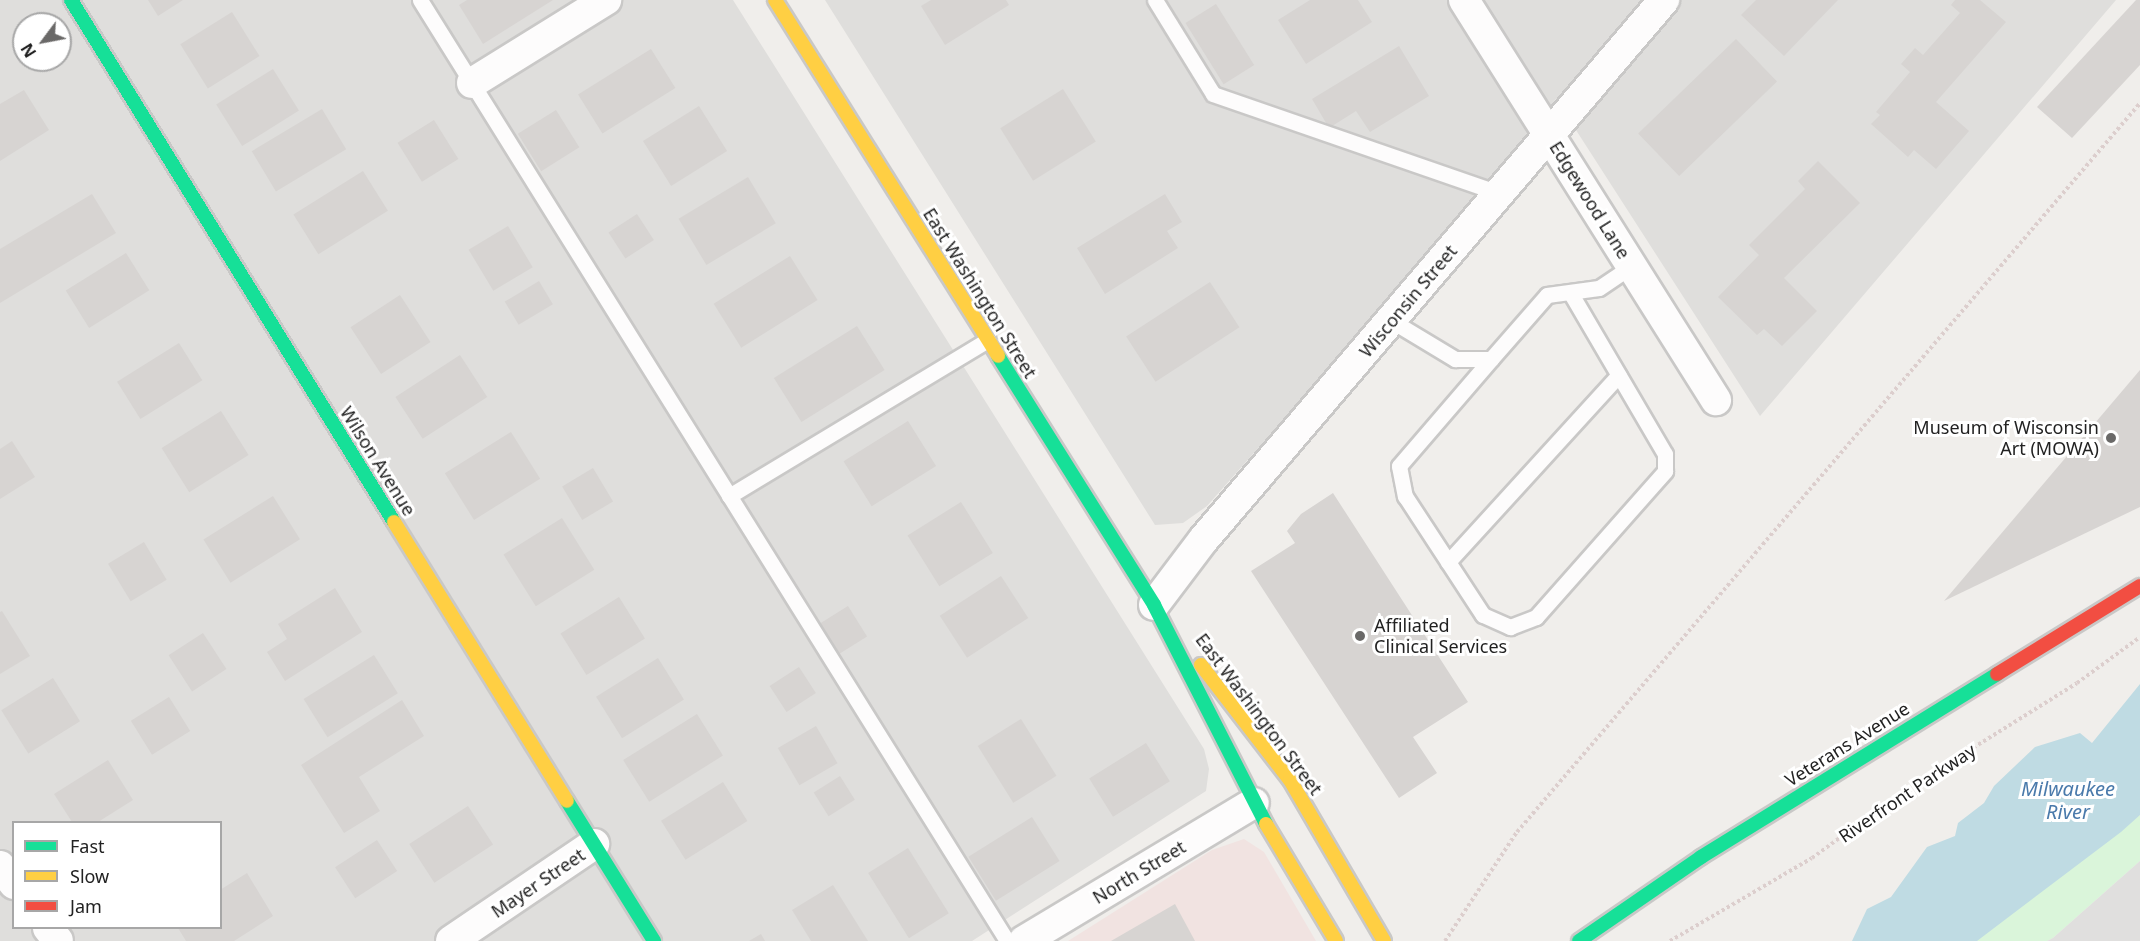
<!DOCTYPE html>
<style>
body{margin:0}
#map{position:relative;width:2140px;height:941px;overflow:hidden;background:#f0eeeb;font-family:"Noto Sans",sans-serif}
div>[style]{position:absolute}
.residential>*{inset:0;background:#dfdedc}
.commercial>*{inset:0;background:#f1e3e1}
.park>*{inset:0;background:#daf5da}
.parking>*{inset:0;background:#e0dfde}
.water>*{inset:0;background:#bfdbe3}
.building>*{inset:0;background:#d7d4d2;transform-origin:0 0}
.path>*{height:4px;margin-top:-2px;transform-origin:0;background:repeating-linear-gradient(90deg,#dccecd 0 3px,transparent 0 6px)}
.roads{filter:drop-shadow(2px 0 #c9c8c7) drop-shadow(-2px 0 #c9c8c7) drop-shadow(0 2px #c9c8c7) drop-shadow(0 -2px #c9c8c7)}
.lane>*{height:15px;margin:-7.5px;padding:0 7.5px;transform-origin:7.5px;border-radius:7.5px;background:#fdfcfc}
.street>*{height:30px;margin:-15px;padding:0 15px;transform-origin:15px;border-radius:15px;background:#fdfcfc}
.fast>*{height:14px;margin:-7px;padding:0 7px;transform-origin:7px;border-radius:7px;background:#16e098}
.slow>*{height:14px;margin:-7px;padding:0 7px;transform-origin:7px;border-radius:7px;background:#ffcf43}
.jam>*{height:14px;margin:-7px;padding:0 7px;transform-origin:7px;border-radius:7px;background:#f24e42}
.dots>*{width:16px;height:16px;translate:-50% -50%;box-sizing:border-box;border:3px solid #fff;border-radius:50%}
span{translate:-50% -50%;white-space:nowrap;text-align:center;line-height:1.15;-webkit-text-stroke:6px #fff;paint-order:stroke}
.street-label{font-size:18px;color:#222}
.poi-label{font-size:18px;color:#222}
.right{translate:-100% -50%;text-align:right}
.left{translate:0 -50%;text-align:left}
.water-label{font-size:20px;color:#4a7aab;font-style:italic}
.legend{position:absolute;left:12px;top:821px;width:210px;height:108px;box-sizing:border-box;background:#fff;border:2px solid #a7a7a7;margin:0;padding:8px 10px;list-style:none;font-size:18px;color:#222}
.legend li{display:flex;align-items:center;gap:12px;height:30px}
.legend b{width:30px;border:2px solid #a7a7a7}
.north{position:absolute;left:12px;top:12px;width:60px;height:60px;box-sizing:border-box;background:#fff;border:2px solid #a7a7a7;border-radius:50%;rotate:238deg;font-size:16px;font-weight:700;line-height:24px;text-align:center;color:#222}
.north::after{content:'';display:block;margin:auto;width:21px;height:27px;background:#6a6968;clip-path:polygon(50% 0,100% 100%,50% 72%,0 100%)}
</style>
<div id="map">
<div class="residential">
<div style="clip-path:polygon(evenodd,0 0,733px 0,1204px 749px,1209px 769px,1206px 791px,972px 941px,0 941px,0 0,24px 24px,60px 24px,60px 60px,24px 60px,24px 24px,0 0,14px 822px,220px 822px,220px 928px,14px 928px,14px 822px)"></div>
<div style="clip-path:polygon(825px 0,2116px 0,1760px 416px,1556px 99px,1344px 351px,1207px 506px,1183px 523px,1155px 525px)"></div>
</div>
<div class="commercial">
<div style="clip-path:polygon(1244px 839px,1264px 852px,1316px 941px,1068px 941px,1212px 850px)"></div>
</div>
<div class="park">
<div style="clip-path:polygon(2140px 815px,2140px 861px,2053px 938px,2047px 941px,1974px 941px)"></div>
</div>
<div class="parking">
<div style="clip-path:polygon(2140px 861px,2140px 941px,2047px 941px,2053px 938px)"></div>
</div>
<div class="water">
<div style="clip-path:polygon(2140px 684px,2140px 815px,2121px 832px,1977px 941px,1852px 941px,1867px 909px,1891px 897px,1927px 847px,1955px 836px,1958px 823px,1984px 803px,1994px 786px,2035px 747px,2080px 733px,2092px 743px)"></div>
</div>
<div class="building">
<div style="clip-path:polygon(148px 0,183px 0,158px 16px)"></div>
<div style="clip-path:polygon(467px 0,553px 0,483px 44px,459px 5px)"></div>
<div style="clip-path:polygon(931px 0,1006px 0,1009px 5px,945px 45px,921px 6px)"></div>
<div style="clip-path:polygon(1310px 0,1358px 0,1372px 22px,1306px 64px,1278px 20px)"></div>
<div style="clip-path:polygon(1756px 0,1838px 0,1784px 56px,1741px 15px)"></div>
<div style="clip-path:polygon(1955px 0,1980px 0,2006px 22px,1936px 102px,1969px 131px,1936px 169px,1914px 150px,1908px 157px,1871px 124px,1880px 115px,1876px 112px,1910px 72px,1901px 64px,1915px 48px,1923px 55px,1960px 13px,1951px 5px)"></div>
<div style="clip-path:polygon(2136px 0,2140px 0,2140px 65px,2072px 138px,2037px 107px)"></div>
<div style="left:1216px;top:4px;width:72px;height:36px;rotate:58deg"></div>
<div style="left:232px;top:12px;width:52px;height:61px;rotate:58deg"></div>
<div style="left:1736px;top:39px;width:59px;height:136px;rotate:46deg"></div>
<div style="clip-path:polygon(1399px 46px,1429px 96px,1370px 132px,1356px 111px,1329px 128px,1312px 99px)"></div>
<div style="left:651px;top:49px;width:46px;height:86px;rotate:58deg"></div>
<div style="left:273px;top:69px;width:49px;height:67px;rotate:58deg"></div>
<div style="left:1063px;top:89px;width:62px;height:74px;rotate:58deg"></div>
<div style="clip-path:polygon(24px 90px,49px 130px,0 161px,0 104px)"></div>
<div style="left:699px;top:106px;width:53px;height:66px;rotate:58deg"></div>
<div style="left:322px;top:109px;width:47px;height:82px;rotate:59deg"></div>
<div style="left:556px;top:110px;width:44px;height:45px;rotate:58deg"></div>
<div style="left:434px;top:120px;width:46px;height:43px;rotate:58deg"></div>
<div style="clip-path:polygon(1818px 161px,1860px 203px,1784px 278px,1817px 311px,1782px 346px,1764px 329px,1757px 335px,1718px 297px,1759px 255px,1749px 245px,1805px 189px,1798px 181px)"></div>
<div style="left:363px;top:171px;width:47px;height:82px;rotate:58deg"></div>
<div style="left:748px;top:177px;width:54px;height:81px;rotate:59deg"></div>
<div style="clip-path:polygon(92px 194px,116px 233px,0 303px,0 249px)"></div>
<div style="clip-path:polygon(1165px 194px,1182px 222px,1167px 231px,1178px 248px,1105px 294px,1077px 248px)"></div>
<div style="left:637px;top:214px;width:31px;height:34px;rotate:57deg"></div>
<div style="left:508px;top:226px;width:48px;height:46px;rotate:59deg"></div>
<div style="left:126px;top:253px;width:44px;height:71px;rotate:58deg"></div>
<div style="left:790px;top:256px;width:52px;height:90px;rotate:58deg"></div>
<div style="left:539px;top:281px;width:27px;height:40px;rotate:59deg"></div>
<div style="left:1210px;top:282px;width:54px;height:100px;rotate:57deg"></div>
<div style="left:400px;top:295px;width:56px;height:59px;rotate:57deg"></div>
<div style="left:857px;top:326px;width:52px;height:98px;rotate:58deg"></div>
<div style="left:179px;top:343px;width:44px;height:73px;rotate:58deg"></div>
<div style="left:460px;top:355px;width:50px;height:77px;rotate:57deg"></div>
<div style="clip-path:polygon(2140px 370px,2140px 507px,1944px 601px)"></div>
<div style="left:221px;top:411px;width:52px;height:70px;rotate:58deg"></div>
<div style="left:908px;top:421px;width:53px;height:76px;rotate:58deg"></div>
<div style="left:511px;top:432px;width:55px;height:78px;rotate:58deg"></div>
<div style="clip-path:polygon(12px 441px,35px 477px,0 499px,0 449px)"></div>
<div style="left:593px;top:468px;width:39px;height:36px;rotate:59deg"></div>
<div style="clip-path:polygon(1333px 493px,1468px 702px,1413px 737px,1437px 773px,1399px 798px,1251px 571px,1295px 543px,1287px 531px,1301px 514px)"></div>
<div style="left:273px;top:496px;width:51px;height:82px;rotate:58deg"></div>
<div style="left:961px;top:502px;width:60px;height:63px;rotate:58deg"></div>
<div style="left:562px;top:518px;width:61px;height:69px;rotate:58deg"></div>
<div style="left:144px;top:542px;width:44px;height:42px;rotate:59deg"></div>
<div style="left:1001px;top:576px;width:50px;height:73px;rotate:57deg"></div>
<div style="clip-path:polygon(335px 588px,362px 632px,285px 681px,267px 652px,287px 639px,278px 624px)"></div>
<div style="left:619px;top:597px;width:49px;height:69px;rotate:58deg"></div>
<div style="left:848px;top:606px;width:36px;height:34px;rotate:58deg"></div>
<div style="clip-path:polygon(2px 611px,30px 656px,0 674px,0 612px)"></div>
<div style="left:203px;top:633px;width:43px;height:41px;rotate:57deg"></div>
<div style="left:374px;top:655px;width:45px;height:83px;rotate:58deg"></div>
<div style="left:658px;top:658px;width:49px;height:73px;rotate:58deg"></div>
<div style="left:799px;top:667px;width:31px;height:35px;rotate:57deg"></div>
<div style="left:53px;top:678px;width:51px;height:61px;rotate:58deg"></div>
<div style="left:169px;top:697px;width:40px;height:45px;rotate:58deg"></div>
<div style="clip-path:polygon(402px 700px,424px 736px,359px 777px,380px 811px,344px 833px,301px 765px)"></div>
<div style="left:697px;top:714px;width:49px;height:87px;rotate:58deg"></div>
<div style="left:1021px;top:719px;width:67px;height:51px;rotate:58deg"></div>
<div style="left:816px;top:726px;width:43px;height:44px;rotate:60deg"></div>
<div style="left:1146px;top:743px;width:45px;height:67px;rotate:58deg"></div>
<div style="clip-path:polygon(108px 760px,133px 800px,98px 822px,72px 822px,54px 794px)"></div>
<div style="left:840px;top:776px;width:28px;height:31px;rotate:58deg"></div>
<div style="left:723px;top:782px;width:46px;height:73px;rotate:58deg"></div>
<div style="left:468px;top:806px;width:46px;height:70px;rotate:57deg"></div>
<div style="left:1032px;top:817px;width:52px;height:75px;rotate:58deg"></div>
<div style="left:377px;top:840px;width:37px;height:50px;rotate:57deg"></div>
<div style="left:908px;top:848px;width:77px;height:47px;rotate:58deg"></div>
<div style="clip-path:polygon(247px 873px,273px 916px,234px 941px,186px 941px,178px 928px,220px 928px,220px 890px)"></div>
<div style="clip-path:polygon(833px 885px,868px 941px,811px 941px,792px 910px)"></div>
<div style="clip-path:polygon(1175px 904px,1195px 941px,1111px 941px)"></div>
<div style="clip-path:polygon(761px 934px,765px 941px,749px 941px)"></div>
</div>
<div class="path">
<div style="left:1445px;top:941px;width:131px;rotate:-56.6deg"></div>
<div style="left:1517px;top:832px;width:959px;rotate:-49.48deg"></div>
<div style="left:1670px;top:941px;width:164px;rotate:-30.3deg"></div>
<div style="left:1812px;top:858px;width:117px;rotate:-36deg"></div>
<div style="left:1907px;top:789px;width:200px;rotate:-31.9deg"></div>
<div style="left:2077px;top:683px;width:78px;rotate:-36.1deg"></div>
</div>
<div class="roads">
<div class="lane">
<div style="left:420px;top:0;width:1109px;rotate:58.04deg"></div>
<div style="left:1155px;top:0;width:110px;rotate:58.3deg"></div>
<div style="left:1213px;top:94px;width:303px;rotate:19.1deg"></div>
<div style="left:1392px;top:321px;width:74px;rotate:31.1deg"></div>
<div style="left:1455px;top:359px;width:36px"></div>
<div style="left:1491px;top:359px;width:85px;rotate:-48.8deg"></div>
<div style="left:1547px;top:295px;width:52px;rotate:-7.7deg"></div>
<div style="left:1599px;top:288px;width:40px;rotate:-34deg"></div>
<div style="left:1491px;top:359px;width:141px;rotate:130.7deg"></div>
<div style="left:1399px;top:466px;width:31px;rotate:79deg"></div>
<div style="left:1405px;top:496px;width:142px;rotate:56.8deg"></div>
<div style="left:1483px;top:615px;width:30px;rotate:24deg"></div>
<div style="left:1510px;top:627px;width:28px;rotate:-21deg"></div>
<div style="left:1536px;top:617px;width:195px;rotate:-48.5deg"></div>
<div style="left:1665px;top:471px;width:17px;rotate:-90deg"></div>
<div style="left:1665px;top:454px;width:186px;rotate:-120.4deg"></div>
<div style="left:729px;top:496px;width:302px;rotate:-31.1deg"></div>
<div style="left:1448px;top:562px;width:253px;rotate:-47.6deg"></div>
</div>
<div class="street">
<div style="left:1464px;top:0;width:473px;rotate:57.8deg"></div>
<div style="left:472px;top:83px;width:158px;rotate:-31.8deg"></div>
<div style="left:1154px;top:605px;width:83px;rotate:-52.9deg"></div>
<div style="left:1204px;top:539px;width:709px;rotate:-49.52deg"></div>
<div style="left:0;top:866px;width:23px;rotate:52deg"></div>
<div style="left:48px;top:928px;width:16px;rotate:52deg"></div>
<div style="left:451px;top:941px;width:173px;rotate:-34.1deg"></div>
<div style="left:1024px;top:941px;width:268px;rotate:-31deg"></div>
</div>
<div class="fast">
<div style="left:71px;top:0;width:614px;rotate:58.25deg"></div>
<div style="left:998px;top:356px;width:294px;rotate:57.9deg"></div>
<div style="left:1154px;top:605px;width:246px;rotate:62.9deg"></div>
<div style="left:567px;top:801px;width:165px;rotate:58.1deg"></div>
<div style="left:1579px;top:941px;width:148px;rotate:-34.5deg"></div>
<div style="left:1701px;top:857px;width:348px;rotate:-31.7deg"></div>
</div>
<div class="slow">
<div style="left:775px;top:0;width:420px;rotate:57.9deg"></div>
<div style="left:394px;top:522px;width:328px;rotate:58.2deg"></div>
<div style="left:1201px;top:665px;width:145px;rotate:52.3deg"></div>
<div style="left:1290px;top:780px;width:186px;rotate:59.7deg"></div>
<div style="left:1266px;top:824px;width:136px;rotate:59.1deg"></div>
</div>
<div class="jam">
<div style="left:1997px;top:674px;width:168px;rotate:-31.6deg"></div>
</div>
</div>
<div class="dots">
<div style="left:2111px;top:438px;background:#6a6968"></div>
<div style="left:1360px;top:636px;background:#6a6968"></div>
</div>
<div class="street-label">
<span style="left:1590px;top:200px;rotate:58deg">Edgewood Lane</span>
<span style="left:980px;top:293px;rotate:58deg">East Washington Street</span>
<span style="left:1408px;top:301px;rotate:-50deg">Wisconsin Street</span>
<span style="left:378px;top:461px;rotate:58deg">Wilson Avenue</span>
<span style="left:1259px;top:714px;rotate:53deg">East Washington Street</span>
<span style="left:1847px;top:744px;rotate:-32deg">Veterans Avenue</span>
<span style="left:1907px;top:793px;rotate:-34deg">Riverfront Parkway</span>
<span style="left:1139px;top:872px;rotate:-31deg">North Street</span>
<span style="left:538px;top:883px;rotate:-34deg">Mayer Street</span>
</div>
<div class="poi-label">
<span class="right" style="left:2099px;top:438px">Museum of Wisconsin<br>Art (MOWA)</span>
<span class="left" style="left:1374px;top:636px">Affiliated<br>Clinical Services</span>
</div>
<div class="water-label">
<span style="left:2068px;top:800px">Milwaukee<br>River</span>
</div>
<ul class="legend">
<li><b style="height:8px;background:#16e098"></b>Fast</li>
<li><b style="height:8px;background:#ffcf43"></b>Slow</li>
<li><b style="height:8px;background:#f24e42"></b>Jam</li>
</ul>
<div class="north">N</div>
</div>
